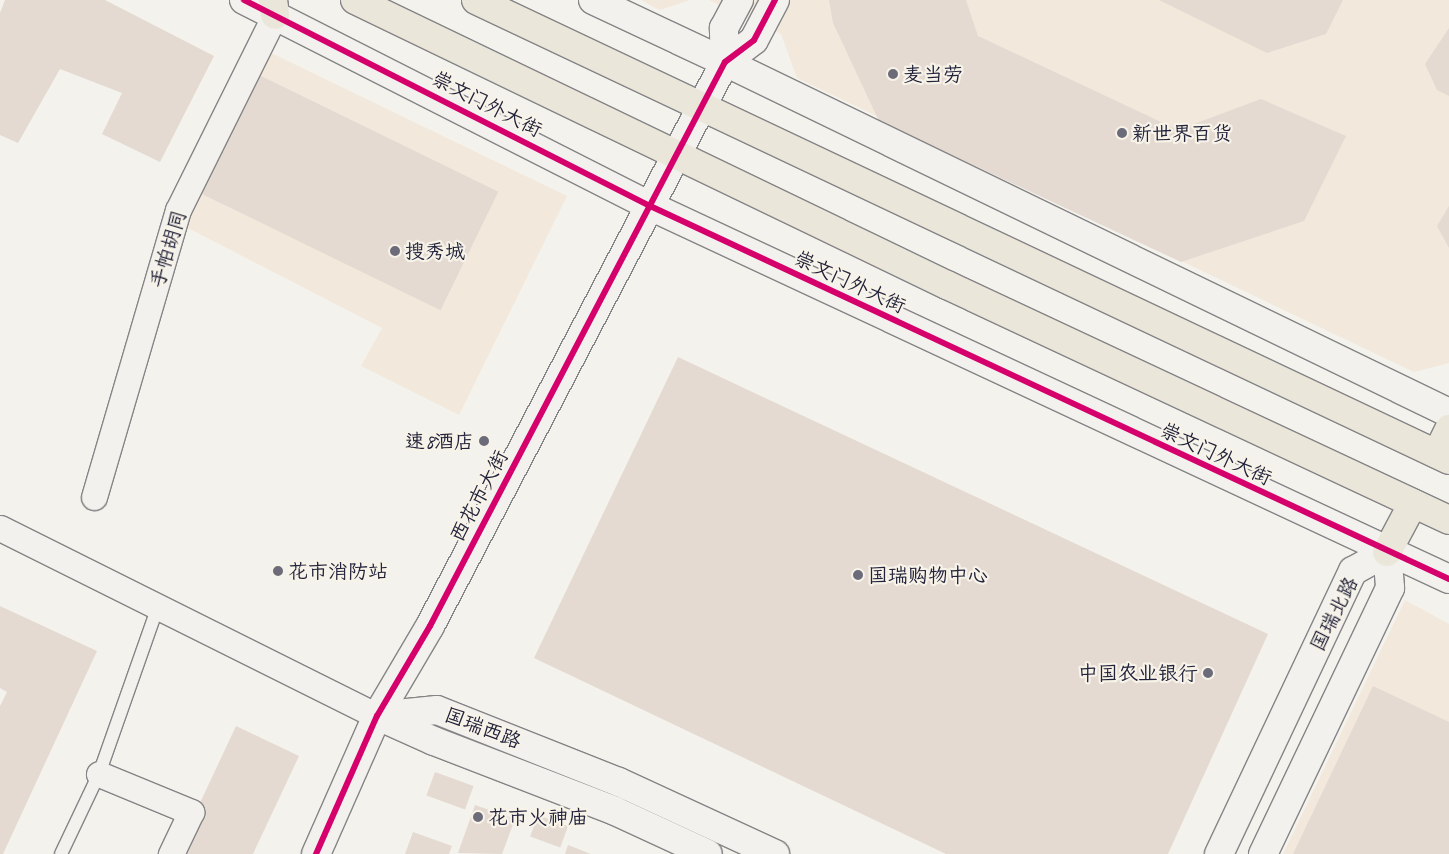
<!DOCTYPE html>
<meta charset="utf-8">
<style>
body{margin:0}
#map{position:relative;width:1449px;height:854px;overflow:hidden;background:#f4f2ec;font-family:Caveat,"LXGW WenKai TC",sans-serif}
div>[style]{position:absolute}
.built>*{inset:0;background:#f2e8dc}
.building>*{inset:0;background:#e4dad1;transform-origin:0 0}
.roads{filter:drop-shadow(1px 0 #858486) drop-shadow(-1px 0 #858486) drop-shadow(0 1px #858486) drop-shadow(0 -1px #858486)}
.lane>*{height:12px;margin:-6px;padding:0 6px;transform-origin:6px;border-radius:6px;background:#f2f1ed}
.street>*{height:25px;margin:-12.5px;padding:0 12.5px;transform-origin:12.5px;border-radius:12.5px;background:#f2f1ed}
.secondary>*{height:28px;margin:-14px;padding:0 14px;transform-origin:14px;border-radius:14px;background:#f2f1ed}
.primary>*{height:28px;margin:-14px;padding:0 14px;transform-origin:14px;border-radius:14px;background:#ebe6da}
.cycleway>*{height:6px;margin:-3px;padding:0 3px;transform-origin:3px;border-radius:3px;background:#d6006c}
.dots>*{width:14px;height:14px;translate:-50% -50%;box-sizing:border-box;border:2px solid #f7f3e8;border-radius:50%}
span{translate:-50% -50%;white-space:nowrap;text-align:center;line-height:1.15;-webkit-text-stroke:4.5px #f7f3e8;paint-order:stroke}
.poi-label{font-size:20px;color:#22223b}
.left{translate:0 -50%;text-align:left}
.right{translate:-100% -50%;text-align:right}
.street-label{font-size:20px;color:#22223b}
</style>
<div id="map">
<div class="built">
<div style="clip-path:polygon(641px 0,690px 0,660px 10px)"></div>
<div style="clip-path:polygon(709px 0,1449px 0,1449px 363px,1414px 372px,797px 78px,781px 34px)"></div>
<div style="clip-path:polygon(265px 50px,567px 196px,459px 415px,361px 366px,382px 328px,186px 227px)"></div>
<div style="clip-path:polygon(1405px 600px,1449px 624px,1449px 854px,1283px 854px)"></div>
</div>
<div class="building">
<div style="clip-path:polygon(5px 0,105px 0,214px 56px,160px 162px,102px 134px,122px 93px,60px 69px,18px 143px,0 135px,0 13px)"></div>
<div style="clip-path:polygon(829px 0,966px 0,978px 36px,1178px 130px,1261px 99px,1346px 136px,1304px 221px,1181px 262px,879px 121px,833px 23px)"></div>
<div style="clip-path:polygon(1159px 0,1343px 0,1326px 34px,1267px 53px)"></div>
<div style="clip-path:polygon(1449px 28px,1449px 96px,1437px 90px,1425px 64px)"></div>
<div style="left:253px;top:72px;width:273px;height:132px;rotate:26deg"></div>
<div style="clip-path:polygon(1449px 206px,1449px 248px,1437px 226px)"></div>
<div style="clip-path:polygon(678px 357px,1268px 634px,1168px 854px,946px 854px,534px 658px)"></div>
<div style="clip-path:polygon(0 606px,97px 651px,3px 854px,0 854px,0 706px,7px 692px,0 688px)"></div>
<div style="clip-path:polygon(1373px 686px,1449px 722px,1449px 854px,1293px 854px)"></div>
<div style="clip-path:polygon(236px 726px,299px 756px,253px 854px,176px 854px)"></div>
<div style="left:435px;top:772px;width:41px;height:25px;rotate:20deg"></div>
<div style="clip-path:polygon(475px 805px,515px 819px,502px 854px,458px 853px)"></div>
<div style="left:538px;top:815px;width:32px;height:23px;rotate:20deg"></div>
<div style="clip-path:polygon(413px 832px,452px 846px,449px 854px,405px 854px)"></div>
<div style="clip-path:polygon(568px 845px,591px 854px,565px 854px)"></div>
</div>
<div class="roads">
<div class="lane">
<div style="left:61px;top:854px;width:89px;rotate:-64.6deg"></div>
<div style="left:99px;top:774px;width:178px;rotate:-70.6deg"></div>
</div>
<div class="street">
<div style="left:94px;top:497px;width:299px;rotate:-73.7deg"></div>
<div style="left:178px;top:210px;width:218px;rotate:-63.6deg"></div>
<div style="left:0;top:528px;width:421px;rotate:26.5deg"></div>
<div style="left:99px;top:774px;width:100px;rotate:22.4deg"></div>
<div style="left:191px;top:812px;width:47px;rotate:115.5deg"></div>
</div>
<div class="secondary">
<div style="left:244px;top:0;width:453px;rotate:26.9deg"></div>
<div style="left:648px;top:205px;width:884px;rotate:25.03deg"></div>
<div style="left:593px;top:0;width:146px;rotate:25.2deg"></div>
<div style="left:725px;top:62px;width:805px;rotate:25.86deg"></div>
<div style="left:725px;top:62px;width:34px;rotate:-92deg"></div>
<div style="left:724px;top:28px;width:32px;rotate:-62deg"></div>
<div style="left:377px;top:716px;width:60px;rotate:-5.7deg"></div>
<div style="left:437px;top:710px;width:196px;rotate:21.6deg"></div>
<div style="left:619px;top:782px;width:172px;rotate:24.8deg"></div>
<div style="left:378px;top:716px;width:61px;rotate:24.1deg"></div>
<div style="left:434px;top:741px;width:194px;rotate:21.1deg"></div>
<div style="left:615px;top:811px;width:102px;rotate:24.8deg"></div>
<div style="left:316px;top:854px;width:151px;rotate:-66.2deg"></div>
<div style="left:377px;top:716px;width:104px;rotate:-59.5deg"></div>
<div style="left:430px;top:626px;width:636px;rotate:-62.39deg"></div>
<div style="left:725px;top:62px;width:36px;rotate:-37deg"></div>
<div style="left:754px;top:40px;width:45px;rotate:-62.3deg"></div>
<div style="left:1219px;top:854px;width:313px;rotate:-64.7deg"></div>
<div style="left:1353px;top:571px;width:39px;rotate:-29deg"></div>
<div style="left:1387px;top:552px;width:36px;rotate:85deg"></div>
<div style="left:1390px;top:588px;width:295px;rotate:115.5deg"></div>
</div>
<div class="primary">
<div style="left:273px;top:0;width:15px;rotate:82deg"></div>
<div style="left:355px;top:0;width:657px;rotate:25.71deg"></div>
<div style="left:947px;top:285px;width:554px;rotate:25.09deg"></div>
<div style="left:476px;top:0;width:1076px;rotate:25.3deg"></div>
<div style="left:1437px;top:454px;width:28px;rotate:-64deg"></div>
<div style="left:1387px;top:552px;width:55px;rotate:-62deg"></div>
</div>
</div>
<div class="cycleway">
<div style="left:244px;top:0;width:453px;rotate:26.9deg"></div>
<div style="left:648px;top:205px;width:884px;rotate:25.03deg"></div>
<div style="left:316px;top:854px;width:151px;rotate:-66.2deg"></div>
<div style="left:377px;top:716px;width:104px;rotate:-59.5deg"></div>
<div style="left:430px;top:626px;width:636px;rotate:-62.39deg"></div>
<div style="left:725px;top:62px;width:36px;rotate:-37deg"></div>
<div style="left:754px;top:40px;width:45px;rotate:-62.3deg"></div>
</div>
<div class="dots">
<div style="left:893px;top:74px;background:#6c6b79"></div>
<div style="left:1122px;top:133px;background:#6c6b79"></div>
<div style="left:395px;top:251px;background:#6c6b79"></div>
<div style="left:484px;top:441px;background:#6c6b79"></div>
<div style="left:278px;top:571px;background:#6c6b79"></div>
<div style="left:858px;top:575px;background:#6c6b79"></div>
<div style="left:1208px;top:673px;background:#6c6b79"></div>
<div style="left:478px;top:817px;background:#6c6b79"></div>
</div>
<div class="poi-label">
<span class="left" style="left:903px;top:74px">麦当劳</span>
<span class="left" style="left:1132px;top:133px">新世界百货</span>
<span class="left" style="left:405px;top:251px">搜秀城</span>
<span class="right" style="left:474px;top:441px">速8酒店</span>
<span class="left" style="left:288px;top:571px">花市消防站</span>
<span class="left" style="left:868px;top:575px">国瑞购物中心</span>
<span class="right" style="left:1198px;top:673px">中国农业银行</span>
<span class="left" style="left:488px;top:817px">花市火神庙</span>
</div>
<div class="street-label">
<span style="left:487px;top:104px;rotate:27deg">崇文门外大街</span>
<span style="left:168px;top:249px;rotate:-73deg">手帕胡同</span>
<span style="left:850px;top:282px;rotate:25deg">崇文门外大街</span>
<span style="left:1216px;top:454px;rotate:25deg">崇文门外大街</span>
<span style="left:479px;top:496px;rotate:-62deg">西花市大街</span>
<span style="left:1334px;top:614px;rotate:-63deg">国瑞北路</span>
<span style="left:483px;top:728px;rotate:21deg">国瑞西路</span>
</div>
</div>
